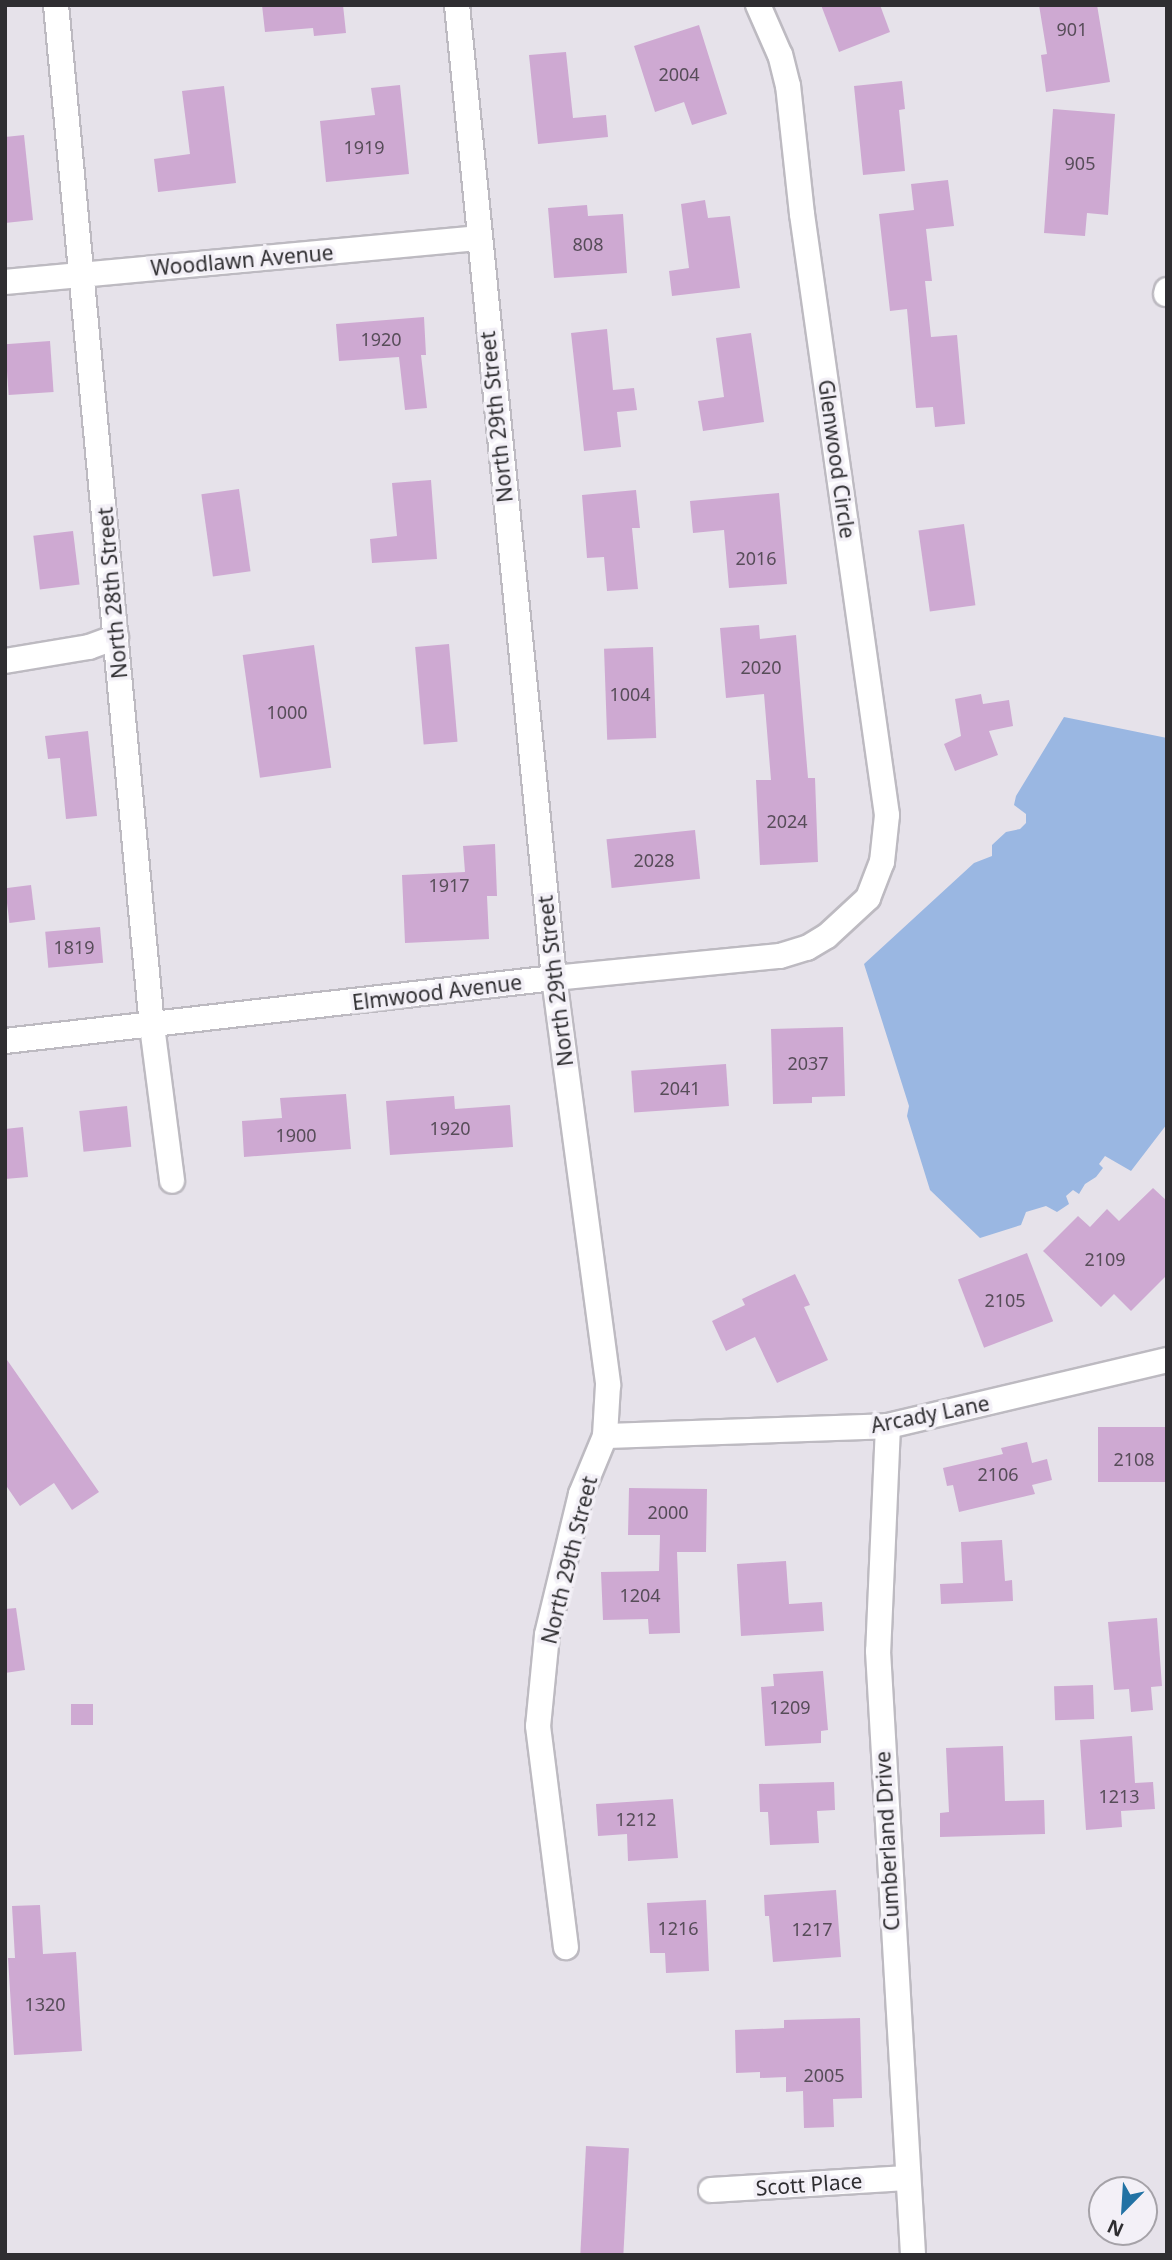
<!DOCTYPE html>
<style>
body{margin:0}
#map{position:relative;width:1172px;height:2260px;overflow:hidden;background:#e6e2ea;font-family:"Noto Sans",sans-serif}
div>[style]{position:absolute}
.water>*{inset:0;background:#9ab7e2}
.building>*{inset:0;background:#cea9d2;transform-origin:0 0}
.roads{filter:drop-shadow(2px 0 #bdbac1) drop-shadow(-2px 0 #bdbac1) drop-shadow(0 2px #bdbac1) drop-shadow(0 -2px #bdbac1)}
.street>*{height:24px;margin:-12px;padding:0 12px;transform-origin:12px;border-radius:12px;background:#fff}
span{translate:-50% -50%;white-space:nowrap;text-align:center;line-height:1.15;-webkit-text-stroke:7px #f3f0f7;paint-order:stroke}
.number-label{font-size:18px;color:#574d59}
.number-label span{-webkit-text-stroke-width:0}
.street-label{font-size:21px;color:#2f2e31}
.frame{position:absolute;inset:0;border:7px solid #2f2e31;pointer-events:none}
.north{position:absolute;left:1088px;top:2176px;width:70px;height:70px;box-sizing:border-box;background:#f3f0f7;border:2px solid #a5a2a8;border-radius:50%;rotate:204deg;font-size:19px;font-weight:700;line-height:28px;text-align:center;color:#2f2e31}
.north::after{content:'';display:block;margin:auto;width:24px;height:32px;background:#2272a4;clip-path:polygon(50% 0,100% 100%,50% 72%,0 100%)}
</style>
<div id="map">
<div class="water">
<div style="clip-path:polygon(1064px 717px,1167px 738px,1167px 1124px,1131px 1171px,1105px 1156px,1099px 1164px,1103px 1168px,1096px 1177px,1085px 1184px,1079px 1194px,1073px 1190px,1066px 1196px,1069px 1204px,1057px 1212px,1046px 1206px,1026px 1212px,1021px 1225px,980px 1238px,930px 1190px,907px 1116px,909px 1106px,864px 964px,974px 863px,992px 856px,992px 845px,1006px 832px,1020px 829px,1026px 823px,1026px 814px,1014px 805px,1016px 796px)"></div>
</div>
<div class="building">
<div style="clip-path:polygon(262px 5px,343px 5px,346px 33px,314px 36px,313px 28px,265px 32px)"></div>
<div style="clip-path:polygon(821px 5px,880px 5px,890px 32px,839px 52px)"></div>
<div style="clip-path:polygon(1039px 5px,1097px 5px,1110px 82px,1046px 92px,1041px 55px,1047px 54px)"></div>
<div style="clip-path:polygon(699px 25px,727px 114px,692px 125px,684px 102px,655px 112px,634px 46px)"></div>
<div style="clip-path:polygon(566px 52px,573px 118px,606px 115px,608px 137px,538px 144px,529px 55px)"></div>
<div style="clip-path:polygon(902px 81px,905px 109px,899px 110px,905px 171px,863px 175px,854px 86px)"></div>
<div style="clip-path:polygon(400px 85px,409px 174px,326px 182px,320px 121px,375px 115px,371px 88px)"></div>
<div style="clip-path:polygon(224px 86px,236px 183px,158px 192px,154px 159px,190px 154px,182px 91px)"></div>
<div style="clip-path:polygon(1053px 109px,1115px 114px,1108px 215px,1087px 213px,1085px 236px,1044px 233px)"></div>
<div style="clip-path:polygon(24px 135px,33px 220px,5px 223px,5px 137px)"></div>
<div style="clip-path:polygon(948px 180px,954px 226px,926px 229px,932px 281px,925px 281px,931px 337px,957px 335px,965px 424px,935px 427px,933px 407px,916px 408px,907px 309px,890px 311px,879px 214px,914px 210px,911px 184px)"></div>
<div style="clip-path:polygon(705px 200px,708px 218px,730px 216px,740px 288px,672px 296px,669px 271px,689px 268px,681px 204px)"></div>
<div style="clip-path:polygon(587px 205px,588px 216px,623px 214px,627px 273px,554px 278px,548px 208px)"></div>
<div style="clip-path:polygon(424px 317px,426px 355px,421px 355px,427px 408px,405px 410px,399px 357px,339px 361px,336px 324px)"></div>
<div style="clip-path:polygon(607px 329px,613px 390px,634px 388px,637px 410px,617px 412px,621px 447px,584px 451px,571px 333px)"></div>
<div style="clip-path:polygon(751px 333px,764px 422px,703px 431px,698px 401px,724px 397px,716px 338px)"></div>
<div style="left:50px;top:341px;width:51px;height:45px;rotate:86deg"></div>
<div style="clip-path:polygon(431px 480px,437px 559px,372px 563px,370px 539px,397px 536px,392px 483px)"></div>
<div style="left:239px;top:489px;width:83px;height:38px;rotate:82deg"></div>
<div style="clip-path:polygon(636px 490px,640px 528px,632px 528px,638px 589px,607px 591px,604px 557px,587px 558px,582px 495px)"></div>
<div style="clip-path:polygon(779px 493px,787px 584px,729px 588px,724px 530px,693px 533px,690px 501px)"></div>
<div style="left:964px;top:524px;width:82px;height:46px;rotate:82deg"></div>
<div style="left:73px;top:531px;width:54px;height:40px;rotate:83deg"></div>
<div style="clip-path:polygon(759px 625px,760px 639px,796px 635px,808px 778px,815px 778px,818px 862px,760px 865px,756px 780px,771px 780px,764px 694px,726px 698px,720px 628px)"></div>
<div style="left:449px;top:644px;width:98px;height:34px;rotate:85deg"></div>
<div style="left:314px;top:645px;width:124px;height:72px;rotate:82deg"></div>
<div style="left:653px;top:647px;width:91px;height:49px;rotate:88deg"></div>
<div style="clip-path:polygon(981px 694px,983px 704px,1009px 700px,1013px 726px,989px 731px,998px 755px,955px 771px,944px 744px,961px 736px,955px 699px)"></div>
<div style="clip-path:polygon(88px 731px,97px 816px,66px 819px,60px 758px,48px 759px,45px 736px)"></div>
<div style="left:695px;top:830px;width:49px;height:89px;rotate:84deg"></div>
<div style="clip-path:polygon(495px 844px,497px 896px,487px 896px,489px 939px,405px 943px,402px 875px,465px 872px,463px 846px)"></div>
<div style="left:31px;top:885px;width:35px;height:26px;rotate:83deg"></div>
<div style="left:100px;top:927px;width:36px;height:55px;rotate:85deg"></div>
<div style="clip-path:polygon(843px 1027px,845px 1096px,812px 1097px,812px 1103px,773px 1104px,771px 1029px)"></div>
<div style="left:726px;top:1064px;width:42px;height:95px;rotate:86deg"></div>
<div style="clip-path:polygon(346px 1094px,351px 1149px,244px 1157px,242px 1121px,282px 1118px,280px 1098px)"></div>
<div style="clip-path:polygon(454px 1096px,455px 1109px,510px 1105px,513px 1147px,390px 1155px,386px 1101px)"></div>
<div style="left:127px;top:1106px;width:41px;height:48px;rotate:84deg"></div>
<div style="clip-path:polygon(23px 1127px,28px 1177px,5px 1179px,5px 1129px)"></div>
<div style="clip-path:polygon(1153px 1188px,1167px 1201px,1167px 1275px,1131px 1311px,1114px 1294px,1101px 1307px,1043px 1251px,1078px 1216px,1090px 1227px,1107px 1209px,1119px 1221px)"></div>
<div style="left:1027px;top:1253px;width:73px;height:74px;rotate:69deg"></div>
<div style="clip-path:polygon(795px 1274px,810px 1305px,804px 1307px,828px 1360px,777px 1383px,755px 1337px,726px 1351px,712px 1321px,745px 1305px,742px 1299px)"></div>
<div style="clip-path:polygon(5px 1357px,99px 1492px,72px 1510px,54px 1483px,20px 1506px,5px 1484px)"></div>
<div style="left:1167px;top:1427px;width:55px;height:69px;rotate:90deg"></div>
<div style="clip-path:polygon(1027px 1442px,1032px 1463px,1047px 1459px,1052px 1480px,1032px 1485px,1035px 1494px,959px 1512px,953px 1485px,947px 1486px,943px 1468px,1003px 1454px,1001px 1448px)"></div>
<div style="clip-path:polygon(629px 1488px,707px 1489px,706px 1552px,677px 1552px,680px 1633px,649px 1634px,648px 1619px,603px 1620px,601px 1572px,659px 1571px,660px 1535px,628px 1535px)"></div>
<div style="clip-path:polygon(1002px 1540px,1005px 1581px,1012px 1580px,1013px 1601px,941px 1604px,940px 1584px,963px 1583px,961px 1542px)"></div>
<div style="clip-path:polygon(786px 1561px,789px 1604px,822px 1602px,824px 1631px,741px 1636px,737px 1564px)"></div>
<div style="clip-path:polygon(16px 1608px,25px 1670px,5px 1673px,5px 1609px)"></div>
<div style="clip-path:polygon(1157px 1618px,1162px 1686px,1151px 1687px,1153px 1710px,1131px 1712px,1129px 1689px,1114px 1690px,1108px 1622px)"></div>
<div style="clip-path:polygon(823px 1671px,828px 1730px,821px 1731px,821px 1743px,765px 1746px,761px 1687px,774px 1686px,773px 1674px)"></div>
<div style="left:1093px;top:1685px;width:34px;height:39px;rotate:88deg"></div>
<div style="left:71px;top:1704px;width:22px;height:21px"></div>
<div style="clip-path:polygon(1132px 1736px,1135px 1783px,1153px 1782px,1155px 1809px,1121px 1811px,1122px 1827px,1086px 1830px,1080px 1740px)"></div>
<div style="clip-path:polygon(1003px 1746px,1005px 1801px,1044px 1800px,1045px 1834px,940px 1837px,940px 1813px,949px 1812px,946px 1748px)"></div>
<div style="clip-path:polygon(834px 1782px,835px 1810px,817px 1811px,819px 1843px,770px 1845px,768px 1812px,760px 1812px,759px 1784px)"></div>
<div style="clip-path:polygon(673px 1799px,678px 1858px,628px 1861px,627px 1834px,598px 1836px,596px 1804px)"></div>
<div style="clip-path:polygon(836px 1890px,841px 1957px,773px 1962px,769px 1916px,765px 1916px,764px 1895px)"></div>
<div style="clip-path:polygon(706px 1900px,709px 1971px,666px 1973px,665px 1953px,650px 1953px,647px 1903px)"></div>
<div style="clip-path:polygon(40px 1905px,43px 1954px,76px 1952px,82px 2051px,14px 2055px,8px 1958px,15px 1958px,12px 1906px)"></div>
<div style="clip-path:polygon(860px 2018px,862px 2098px,833px 2099px,834px 2127px,804px 2128px,803px 2091px,786px 2092px,786px 2077px,760px 2078px,760px 2072px,736px 2073px,735px 2030px,784px 2028px,784px 2020px)"></div>
<div style="left:586px;top:2146px;width:43px;height:109px;rotate:3deg"></div>
</div>
<div class="roads">
<div class="street">
<div style="left:56px;top:5px;width:1026px;rotate:84.63deg"></div>
<div style="left:152px;top:1026px;width:156px;rotate:82.6deg"></div>
<div style="left:457px;top:5px;width:978px;rotate:84.31deg"></div>
<div style="left:554px;top:978px;width:411px;rotate:82.4deg"></div>
<div style="left:608px;top:1385px;width:51px;rotate:93.4deg"></div>
<div style="left:605px;top:1436px;width:63px;rotate:112.5deg"></div>
<div style="left:581px;top:1494px;width:145px;rotate:103.6deg"></div>
<div style="left:547px;top:1635px;width:91px;rotate:95.6deg"></div>
<div style="left:538px;top:1726px;width:223px;rotate:82.8deg"></div>
<div style="left:5px;top:282px;width:476px;rotate:-5.3deg"></div>
<div style="left:1166px;top:294px;width:4px;rotate:-76deg"></div>
<div style="left:5px;top:661px;width:85px;rotate:-9.5deg"></div>
<div style="left:89px;top:647px;width:29px;rotate:-20deg"></div>
<div style="left:5px;top:1041px;width:553px;rotate:-6.55deg"></div>
<div style="left:554px;top:978px;width:227px;rotate:-5.6deg"></div>
<div style="left:780px;top:956px;width:28px;rotate:-17deg"></div>
<div style="left:807px;top:948px;width:23px;rotate:-31deg"></div>
<div style="left:827px;top:936px;width:56px;rotate:-42.8deg"></div>
<div style="left:868px;top:898px;width:39px;rotate:-69deg"></div>
<div style="left:882px;top:862px;width:47px;rotate:-83.9deg"></div>
<div style="left:887px;top:815px;width:607px;rotate:-98.05deg"></div>
<div style="left:802px;top:214px;width:129px;rotate:-96.2deg"></div>
<div style="left:788px;top:86px;width:32px;rotate:-104deg"></div>
<div style="left:780px;top:55px;width:55px;rotate:-113.7deg"></div>
<div style="left:888px;top:1426px;width:225px;rotate:92.5deg"></div>
<div style="left:878px;top:1651px;width:605px;rotate:86.68deg"></div>
<div style="left:605px;top:1436px;width:283px;rotate:-2deg"></div>
<div style="left:888px;top:1426px;width:287px;rotate:-13.3deg"></div>
<div style="left:711px;top:2190px;width:196px;rotate:-3.5deg"></div>
</div>
</div>
<div class="number-label">
<span style="left:1072px;top:29px">901</span>
<span style="left:679px;top:74px">2004</span>
<span style="left:364px;top:147px">1919</span>
<span style="left:1080px;top:163px">905</span>
<span style="left:588px;top:244px">808</span>
<span style="left:381px;top:339px">1920</span>
<span style="left:756px;top:558px">2016</span>
<span style="left:761px;top:667px">2020</span>
<span style="left:630px;top:694px">1004</span>
<span style="left:287px;top:712px">1000</span>
<span style="left:787px;top:821px">2024</span>
<span style="left:654px;top:860px">2028</span>
<span style="left:449px;top:885px">1917</span>
<span style="left:74px;top:947px">1819</span>
<span style="left:808px;top:1063px">2037</span>
<span style="left:680px;top:1088px">2041</span>
<span style="left:450px;top:1128px">1920</span>
<span style="left:296px;top:1135px">1900</span>
<span style="left:1105px;top:1259px">2109</span>
<span style="left:1005px;top:1300px">2105</span>
<span style="left:1134px;top:1459px">2108</span>
<span style="left:998px;top:1474px">2106</span>
<span style="left:668px;top:1512px">2000</span>
<span style="left:640px;top:1595px">1204</span>
<span style="left:790px;top:1707px">1209</span>
<span style="left:1119px;top:1796px">1213</span>
<span style="left:636px;top:1819px">1212</span>
<span style="left:678px;top:1928px">1216</span>
<span style="left:812px;top:1929px">1217</span>
<span style="left:45px;top:2004px">1320</span>
<span style="left:824px;top:2075px">2005</span>
</div>
<div class="street-label">
<span style="left:242px;top:260px;rotate:-5deg">Woodlawn Avenue</span>
<span style="left:496px;top:417px;rotate:-96deg">North 29th Street</span>
<span style="left:837px;top:459px;rotate:82deg">Glenwood Circle</span>
<span style="left:112px;top:593px;rotate:-95deg">North 28th Street</span>
<span style="left:555px;top:981px;rotate:-97deg">North 29th Street</span>
<span style="left:437px;top:992px;rotate:-7deg">Elmwood Avenue</span>
<span style="left:930px;top:1414px;rotate:-11deg">Arcady Lane</span>
<span style="left:569px;top:1560px;rotate:-76deg">North 29th Street</span>
<span style="left:887px;top:1841px;rotate:-93deg">Cumberland Drive</span>
<span style="left:809px;top:2184px;rotate:-4deg">Scott Place</span>
</div>
<div class="frame"></div>
<div class="north">N</div>
</div>
